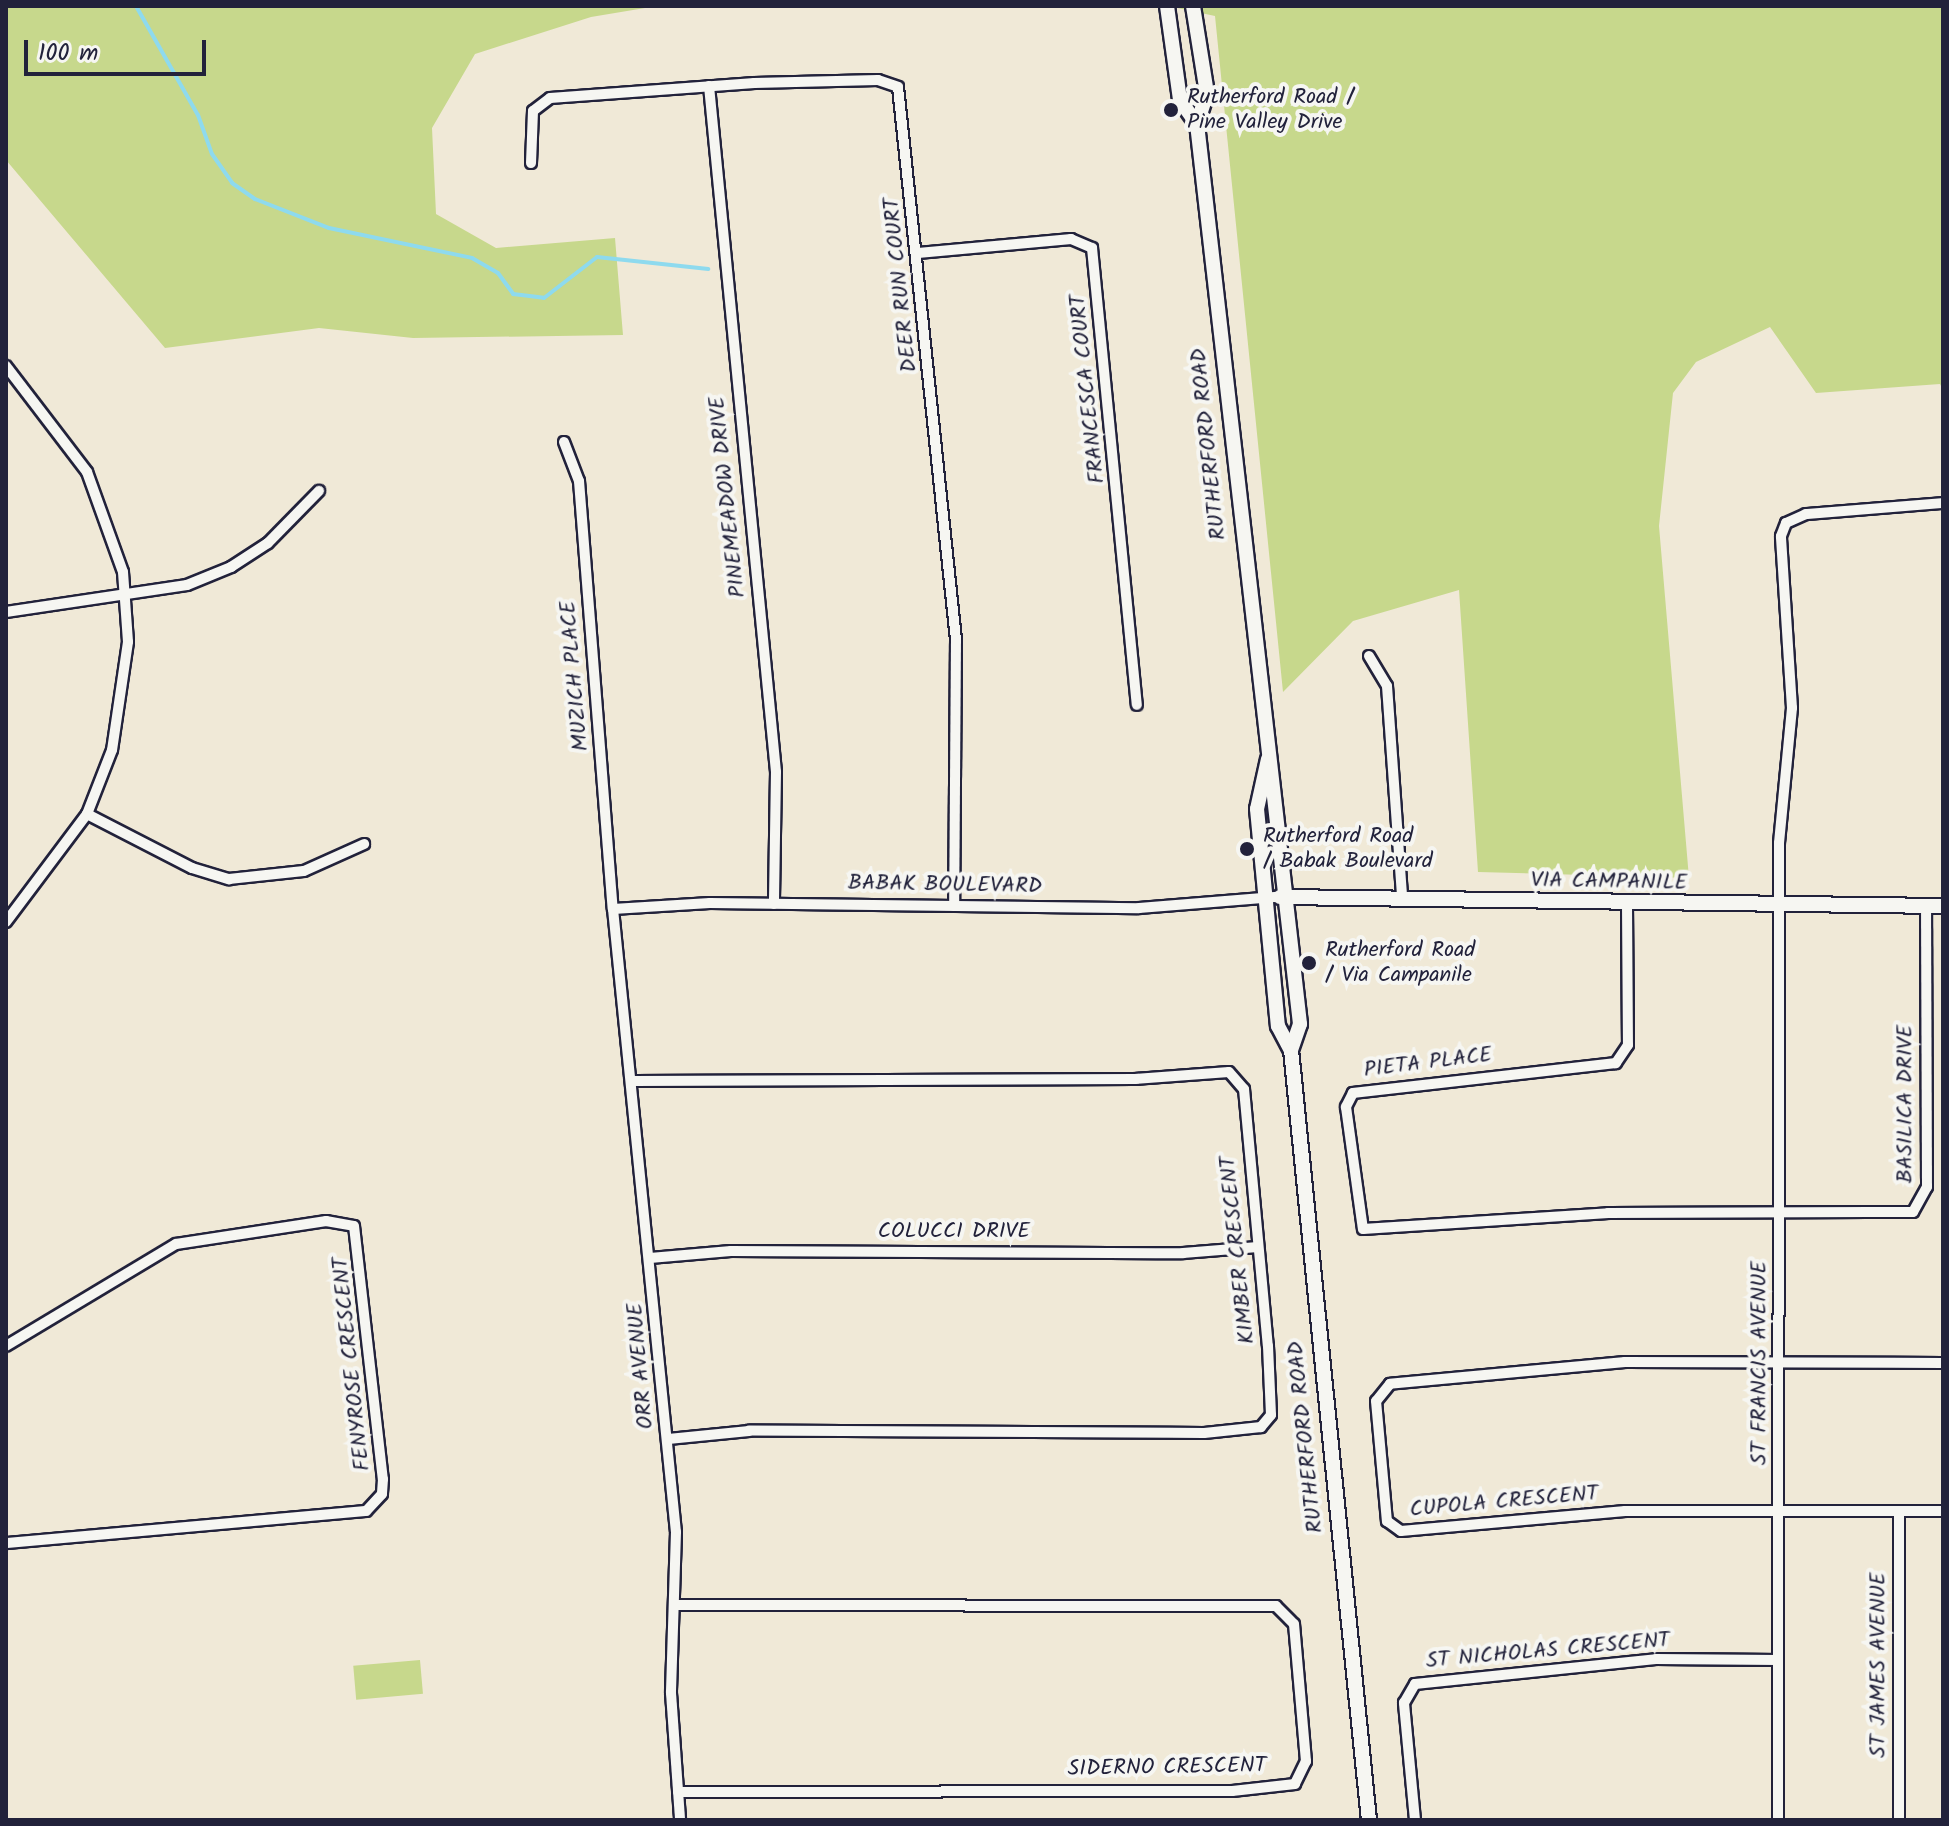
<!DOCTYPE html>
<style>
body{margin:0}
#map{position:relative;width:1949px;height:1826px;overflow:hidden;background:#f0e9d7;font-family:Kalam,sans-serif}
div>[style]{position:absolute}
.green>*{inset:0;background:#c7d88c;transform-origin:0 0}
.stream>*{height:4px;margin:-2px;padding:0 2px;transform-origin:2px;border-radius:2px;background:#8edaee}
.roads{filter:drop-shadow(2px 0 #22223b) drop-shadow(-2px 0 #22223b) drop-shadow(0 2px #22223b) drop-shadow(0 -2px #22223b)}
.street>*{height:10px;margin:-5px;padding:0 5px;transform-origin:5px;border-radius:5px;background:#f6f6f2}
.secondary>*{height:14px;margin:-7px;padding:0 7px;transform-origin:7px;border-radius:7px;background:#f6f6f2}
.dots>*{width:22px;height:22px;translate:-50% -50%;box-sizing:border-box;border:4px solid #f6f6f2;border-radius:50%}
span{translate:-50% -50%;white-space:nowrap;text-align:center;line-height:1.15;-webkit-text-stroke:8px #f6f6f2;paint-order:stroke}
.poi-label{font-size:22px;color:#22223b}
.left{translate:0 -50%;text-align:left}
.street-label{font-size:22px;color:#22223b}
.frame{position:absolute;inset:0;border:8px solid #22223b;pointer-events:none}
.scale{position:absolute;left:24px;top:40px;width:182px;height:36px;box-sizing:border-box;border:4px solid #22223b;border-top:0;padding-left:10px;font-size:24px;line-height:28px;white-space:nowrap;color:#22223b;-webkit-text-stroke:6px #f6f6f2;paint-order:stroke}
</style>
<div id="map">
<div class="green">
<div style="clip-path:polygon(6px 6px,657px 6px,591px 17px,475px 54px,432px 128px,436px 214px,496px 248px,615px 238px,623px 335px,413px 338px,319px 328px,165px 348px,6px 160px)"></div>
<div style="clip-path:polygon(1168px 6px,1943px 6px,1943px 390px,1940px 384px,1816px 393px,1770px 327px,1696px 362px,1673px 393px,1659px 526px,1689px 878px,1478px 872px,1459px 590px,1353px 621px,1283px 692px,1215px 16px)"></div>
<div style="left:420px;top:1660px;width:34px;height:67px;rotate:85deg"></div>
</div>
<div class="stream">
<div style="left:136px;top:6px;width:125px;rotate:60.4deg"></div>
<div style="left:198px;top:115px;width:41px;rotate:70.3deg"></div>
<div style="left:212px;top:154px;width:35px;rotate:55deg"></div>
<div style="left:232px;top:183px;width:28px;rotate:35deg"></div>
<div style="left:255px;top:199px;width:79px;rotate:21.4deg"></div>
<div style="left:329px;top:228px;width:146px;rotate:11.8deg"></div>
<div style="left:472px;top:258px;width:30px;rotate:30deg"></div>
<div style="left:498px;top:273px;width:26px;rotate:54deg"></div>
<div style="left:513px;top:294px;width:31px;rotate:7deg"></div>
<div style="left:544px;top:298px;width:67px;rotate:-37.7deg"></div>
<div style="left:597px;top:257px;width:112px;rotate:6.2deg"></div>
</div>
<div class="roads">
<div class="street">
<div style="left:709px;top:86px;width:689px;rotate:84.42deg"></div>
<div style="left:776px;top:772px;width:132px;rotate:90.9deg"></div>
<div style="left:531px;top:163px;width:52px;rotate:-87.8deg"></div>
<div style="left:533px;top:111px;width:21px;rotate:-37deg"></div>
<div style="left:550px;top:98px;width:205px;rotate:-4.2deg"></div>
<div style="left:754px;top:83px;width:124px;rotate:-1.4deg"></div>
<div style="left:878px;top:80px;width:21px;rotate:19deg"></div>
<div style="left:898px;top:87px;width:556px;rotate:84.01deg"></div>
<div style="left:956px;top:640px;width:266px;rotate:90.4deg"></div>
<div style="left:918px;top:253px;width:154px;rotate:-5.2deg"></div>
<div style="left:1071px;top:239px;width:23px;rotate:23deg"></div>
<div style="left:1092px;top:248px;width:459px;rotate:84.4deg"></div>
<div style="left:6px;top:366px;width:133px;rotate:52.6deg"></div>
<div style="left:87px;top:472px;width:106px;rotate:70.2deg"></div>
<div style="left:123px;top:572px;width:70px;rotate:85.9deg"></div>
<div style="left:128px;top:642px;width:109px;rotate:98.4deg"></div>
<div style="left:112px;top:750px;width:69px;rotate:111.3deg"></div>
<div style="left:87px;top:814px;width:135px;rotate:126.9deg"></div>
<div style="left:564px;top:442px;width:42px;rotate:69deg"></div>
<div style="left:579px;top:481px;width:429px;rotate:85.5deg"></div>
<div style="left:613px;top:909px;width:626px;rotate:84.23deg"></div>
<div style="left:676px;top:1532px;width:161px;rotate:91.8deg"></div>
<div style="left:671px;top:1693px;width:127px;rotate:85.9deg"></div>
<div style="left:6px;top:612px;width:183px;rotate:-8.5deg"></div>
<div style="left:187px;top:585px;width:48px;rotate:-22.2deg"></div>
<div style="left:231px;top:567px;width:44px;rotate:-33deg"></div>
<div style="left:268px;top:543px;width:73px;rotate:-45.6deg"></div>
<div style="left:1369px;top:656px;width:35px;rotate:59deg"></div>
<div style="left:1387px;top:686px;width:210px;rotate:85.9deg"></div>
<div style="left:87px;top:814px;width:118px;rotate:27.2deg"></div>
<div style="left:192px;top:868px;width:39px;rotate:17deg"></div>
<div style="left:229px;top:879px;width:75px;rotate:-6.1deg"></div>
<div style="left:304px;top:871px;width:66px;rotate:-24.2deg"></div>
<div style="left:1627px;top:905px;width:140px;rotate:89.6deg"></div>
<div style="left:1628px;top:1045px;width:22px;rotate:124deg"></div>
<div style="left:1616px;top:1063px;width:265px;rotate:173.5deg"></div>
<div style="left:1353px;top:1093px;width:16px;rotate:117deg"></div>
<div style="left:1346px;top:1107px;width:123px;rotate:82.1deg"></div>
<div style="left:1363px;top:1229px;width:246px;rotate:-3.7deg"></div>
<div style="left:1608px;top:1213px;width:305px;rotate:-0.2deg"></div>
<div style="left:1913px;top:1212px;width:29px;rotate:-61deg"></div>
<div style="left:1927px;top:1187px;width:281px;rotate:-90.2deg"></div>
<div style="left:613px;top:909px;width:97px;rotate:-3.5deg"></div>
<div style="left:710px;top:903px;width:429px;rotate:0.7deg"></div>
<div style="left:1139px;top:908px;width:136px;rotate:-4.6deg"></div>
<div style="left:634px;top:1081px;width:501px;rotate:-0.23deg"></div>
<div style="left:1135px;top:1079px;width:94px;rotate:-4.3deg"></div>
<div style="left:1229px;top:1072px;width:23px;rotate:49deg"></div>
<div style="left:1244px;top:1089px;width:258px;rotate:84.7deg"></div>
<div style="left:1268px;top:1346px;width:69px;rotate:87.5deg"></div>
<div style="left:1271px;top:1415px;width:16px;rotate:130deg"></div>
<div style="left:1261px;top:1427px;width:57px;rotate:174deg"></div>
<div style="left:1204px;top:1433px;width:455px;rotate:-179.7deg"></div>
<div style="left:749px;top:1431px;width:81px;rotate:174.4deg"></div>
<div style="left:650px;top:1258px;width:81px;rotate:-4.9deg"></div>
<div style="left:731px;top:1251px;width:452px;rotate:0.3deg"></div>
<div style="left:1183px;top:1253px;width:75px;rotate:-4.6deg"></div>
<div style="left:6px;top:1346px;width:198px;rotate:-31deg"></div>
<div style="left:176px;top:1244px;width:152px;rotate:-8.7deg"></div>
<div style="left:326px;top:1221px;width:28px;rotate:10deg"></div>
<div style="left:354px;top:1226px;width:255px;rotate:83.5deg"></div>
<div style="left:383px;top:1479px;width:15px;rotate:94deg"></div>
<div style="left:382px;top:1494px;width:23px;rotate:133deg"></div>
<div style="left:366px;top:1511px;width:361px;rotate:174.9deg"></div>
<div style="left:1943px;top:1363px;width:318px;rotate:-179.8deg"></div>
<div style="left:1625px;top:1362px;width:236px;rotate:174.7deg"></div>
<div style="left:1390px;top:1384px;width:22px;rotate:129deg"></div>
<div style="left:1376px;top:1401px;width:121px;rotate:84.8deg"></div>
<div style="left:1387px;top:1521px;width:17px;rotate:36deg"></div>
<div style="left:1401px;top:1531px;width:225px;rotate:-5.1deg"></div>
<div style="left:1625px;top:1511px;width:318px"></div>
<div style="left:674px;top:1605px;width:602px;rotate:0.1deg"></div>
<div style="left:1276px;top:1606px;width:25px;rotate:45deg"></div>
<div style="left:1294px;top:1624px;width:138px;rotate:85deg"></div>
<div style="left:1306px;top:1761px;width:25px;rotate:116deg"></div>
<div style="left:1295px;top:1784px;width:63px;rotate:173.7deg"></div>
<div style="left:1232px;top:1791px;width:554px;rotate:179.9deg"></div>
<div style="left:1415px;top:1820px;width:118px;rotate:-95.4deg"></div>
<div style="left:1404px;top:1703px;width:22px;rotate:-60deg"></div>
<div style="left:1415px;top:1684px;width:242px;rotate:-5.9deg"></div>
<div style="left:1656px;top:1659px;width:122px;rotate:0.5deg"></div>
<div style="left:1778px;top:1820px;width:977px;rotate:-89.94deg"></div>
<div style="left:1779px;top:843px;width:136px;rotate:-84.5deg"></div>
<div style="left:1792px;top:708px;width:172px;rotate:-93.7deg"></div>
<div style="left:1781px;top:536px;width:14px;rotate:-69deg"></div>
<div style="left:1786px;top:523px;width:22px;rotate:-24deg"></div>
<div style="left:1806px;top:514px;width:137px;rotate:-4.6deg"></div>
<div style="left:1899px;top:1820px;width:309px;rotate:-90deg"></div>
</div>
<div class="secondary">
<div style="left:1167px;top:6px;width:95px;rotate:82.1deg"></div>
<div style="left:1180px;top:100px;width:29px;rotate:55deg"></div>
<div style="left:1193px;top:6px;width:88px;rotate:80.9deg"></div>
<div style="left:1207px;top:93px;width:33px;rotate:108deg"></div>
<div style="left:1197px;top:124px;width:906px;rotate:83.47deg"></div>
<div style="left:1300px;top:1024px;width:28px;rotate:109deg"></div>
<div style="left:1268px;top:759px;width:51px;rotate:102.4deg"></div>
<div style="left:1257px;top:809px;width:218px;rotate:84.5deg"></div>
<div style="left:1278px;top:1026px;width:27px;rotate:62deg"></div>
<div style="left:1291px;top:1050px;width:774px;rotate:84.22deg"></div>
<div style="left:1280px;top:897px;width:663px;rotate:0.78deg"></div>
</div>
</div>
<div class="dots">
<div style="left:1171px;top:110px;background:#22223b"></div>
<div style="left:1247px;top:849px;background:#22223b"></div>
<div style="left:1309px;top:963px;background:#22223b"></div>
</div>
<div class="poi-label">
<span class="left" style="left:1187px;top:110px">Rutherford Road /<br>Pine Valley Drive</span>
<span class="left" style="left:1263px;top:849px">Rutherford Road<br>/ Babak Boulevard</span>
<span class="left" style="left:1325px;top:963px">Rutherford Road<br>/ Via Campanile</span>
</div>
<div class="street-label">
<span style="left:901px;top:285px;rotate:-96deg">DEER RUN COURT</span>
<span style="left:1088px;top:389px;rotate:-96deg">FRANCESCA COURT</span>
<span style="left:1209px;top:444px;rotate:-96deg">RUTHERFORD ROAD</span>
<span style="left:728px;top:497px;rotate:-96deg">PINEMEADOW DRIVE</span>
<span style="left:575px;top:676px;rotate:-95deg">MUZICH PLACE</span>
<span style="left:1609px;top:882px;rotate:1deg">VIA CAMPANILE</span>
<span style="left:945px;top:885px;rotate:1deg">BABAK BOULEVARD</span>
<span style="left:1428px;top:1063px;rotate:-7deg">PIETA PLACE</span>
<span style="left:1906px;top:1104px;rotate:-90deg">BASILICA DRIVE</span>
<span style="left:954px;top:1232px">COLUCCI DRIVE</span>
<span style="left:1238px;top:1250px;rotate:-96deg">KIMBER CRESCENT</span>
<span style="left:1760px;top:1363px;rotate:-90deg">ST FRANCIS AVENUE</span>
<span style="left:352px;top:1364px;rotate:-96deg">FENYROSE CRESCENT</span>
<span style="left:641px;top:1366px;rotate:-95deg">ORR AVENUE</span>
<span style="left:1306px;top:1437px;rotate:-96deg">RUTHERFORD ROAD</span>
<span style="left:1504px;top:1502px;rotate:-5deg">CUPOLA CRESCENT</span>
<span style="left:1548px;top:1651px;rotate:-5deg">ST NICHOLAS CRESCENT</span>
<span style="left:1879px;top:1665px;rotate:-90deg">ST JAMES AVENUE</span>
<span style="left:1167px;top:1768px;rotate:-1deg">SIDERNO CRESCENT</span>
</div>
<div class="frame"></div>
<div class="scale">100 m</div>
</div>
